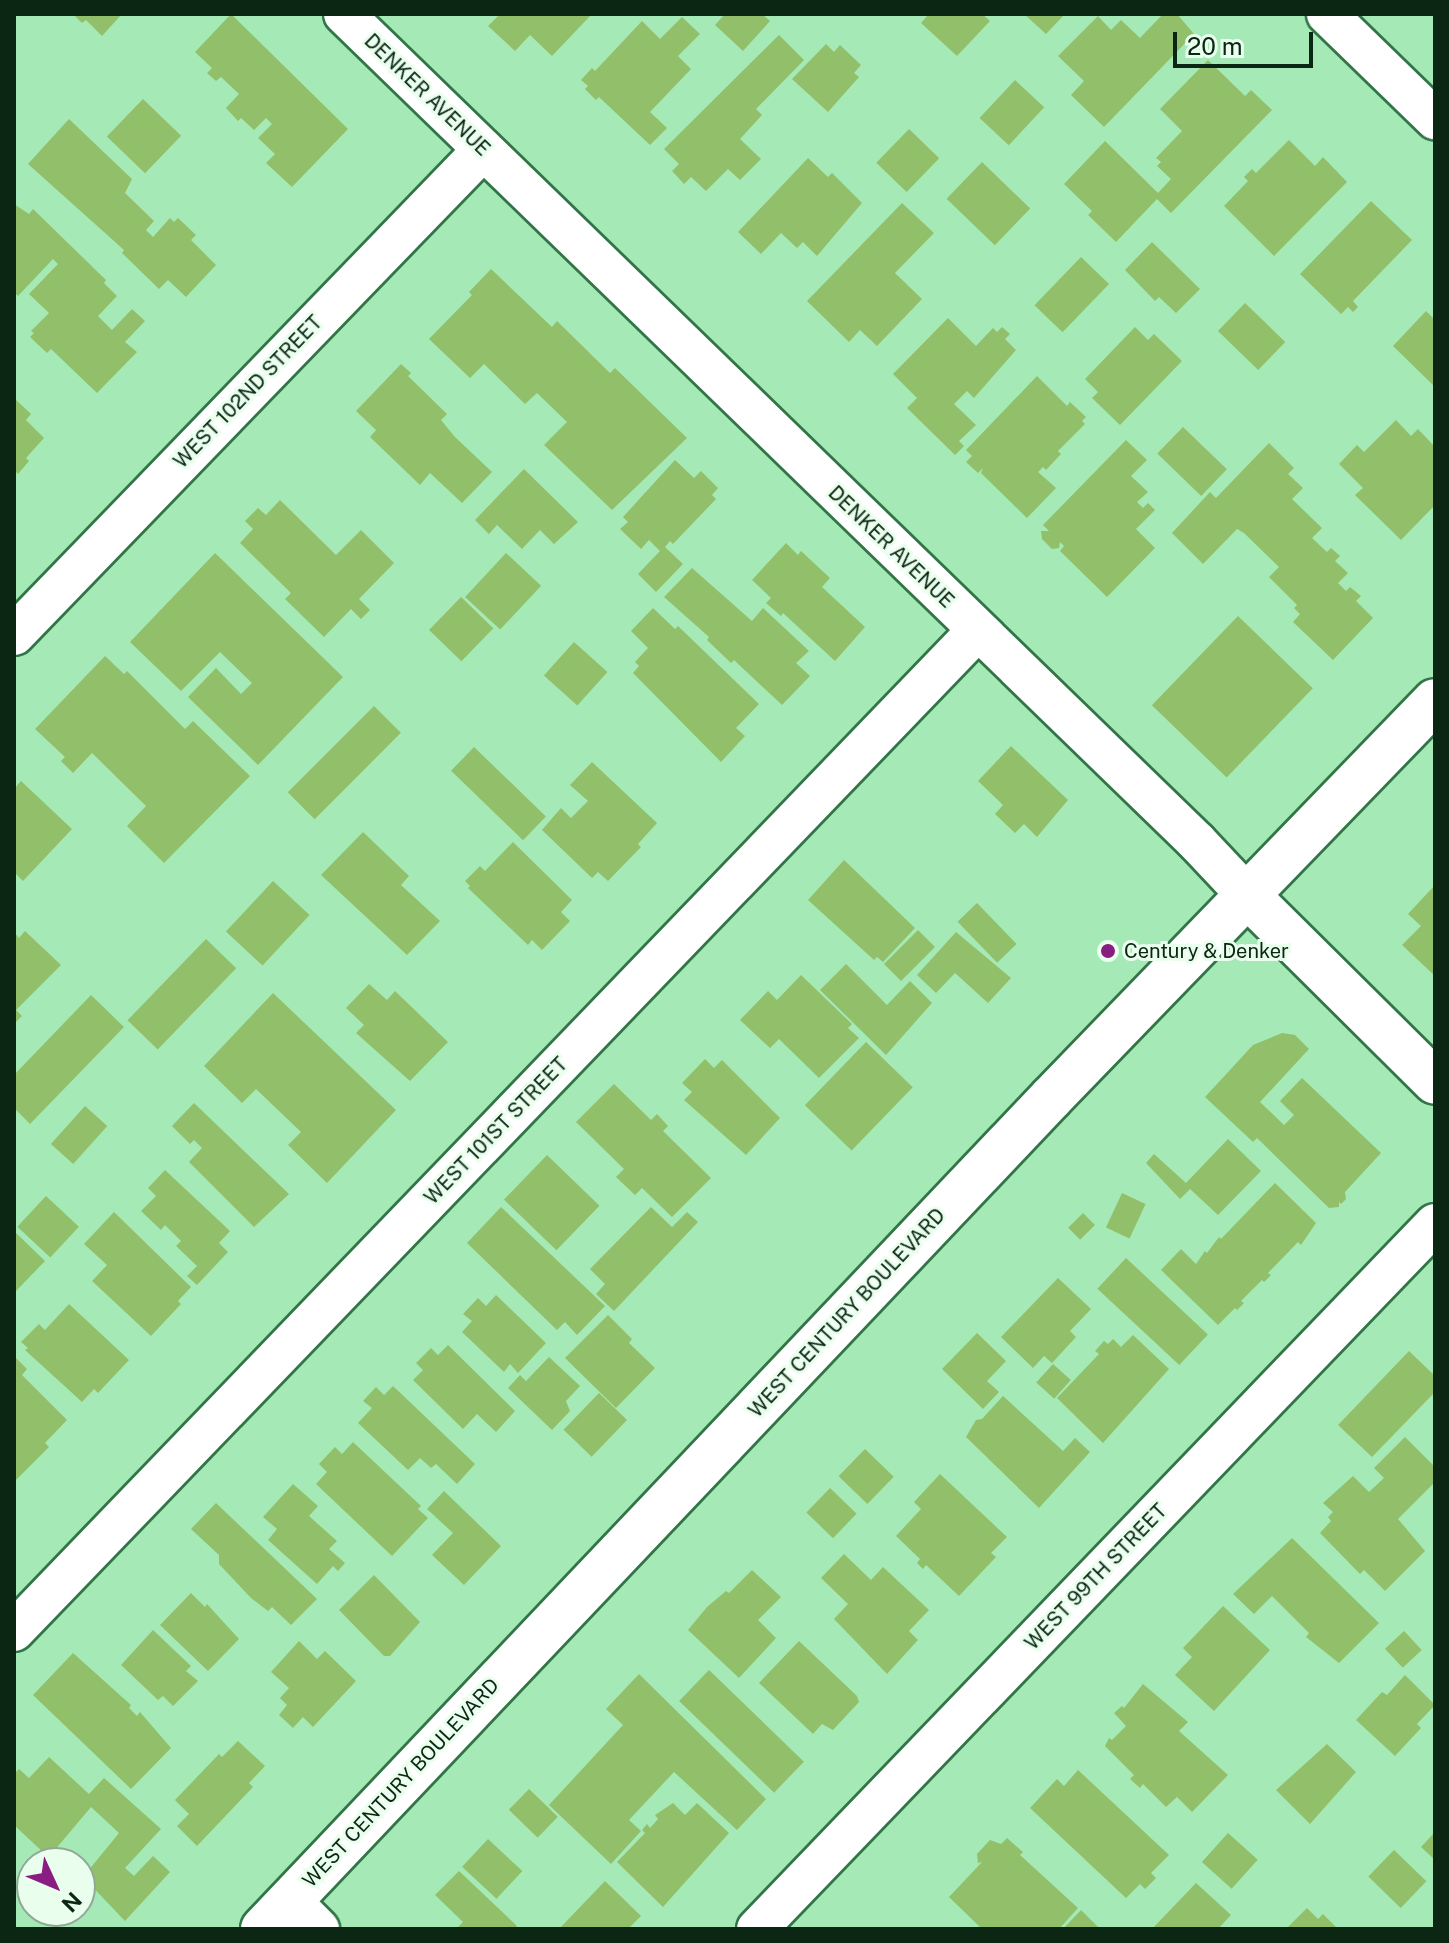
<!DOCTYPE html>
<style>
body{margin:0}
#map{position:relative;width:1449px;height:1943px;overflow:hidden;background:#a5eab6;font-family:"Public Sans",sans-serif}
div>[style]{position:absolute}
.building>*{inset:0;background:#92bf69;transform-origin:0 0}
.roads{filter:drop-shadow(2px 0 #327547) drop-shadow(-2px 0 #327547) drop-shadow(0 2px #327547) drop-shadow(0 -2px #327547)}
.minor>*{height:40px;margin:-20px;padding:0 20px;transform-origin:20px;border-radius:20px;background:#fff}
.tertiary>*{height:44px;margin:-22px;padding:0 22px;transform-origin:22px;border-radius:22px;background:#fff}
.secondary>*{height:44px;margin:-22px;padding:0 22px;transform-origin:22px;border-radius:22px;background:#fff}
.dots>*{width:22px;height:22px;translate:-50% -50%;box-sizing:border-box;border:4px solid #eafeee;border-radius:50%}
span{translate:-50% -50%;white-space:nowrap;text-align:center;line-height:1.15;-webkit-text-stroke:6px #eafeee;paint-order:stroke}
.street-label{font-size:20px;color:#0b2714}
.poi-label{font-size:20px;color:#0b2714}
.left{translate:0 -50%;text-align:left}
.frame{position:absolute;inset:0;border:16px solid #0b2714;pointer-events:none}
.north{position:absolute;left:16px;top:1847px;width:80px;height:80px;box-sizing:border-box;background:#eafeee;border:2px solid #91a897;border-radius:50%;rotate:134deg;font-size:22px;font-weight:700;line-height:32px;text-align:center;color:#0b2714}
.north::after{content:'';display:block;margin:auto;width:28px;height:36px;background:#8a1d82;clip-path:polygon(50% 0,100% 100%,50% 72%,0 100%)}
.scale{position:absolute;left:1173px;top:32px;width:140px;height:36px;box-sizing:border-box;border:4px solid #0b2714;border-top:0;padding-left:10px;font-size:24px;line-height:28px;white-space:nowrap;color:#0b2714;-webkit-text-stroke:6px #eafeee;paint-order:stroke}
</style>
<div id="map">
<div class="building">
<div style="clip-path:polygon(73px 14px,122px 14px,102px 36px,86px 20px,82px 23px)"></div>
<div style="clip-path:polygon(231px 14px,348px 129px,292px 187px,266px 163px,275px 154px,258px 138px,272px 124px,266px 118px,254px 130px,241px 118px,238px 121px,226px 108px,239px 94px,221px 77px,216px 81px,207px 73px,212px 68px,195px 52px)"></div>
<div style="clip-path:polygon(500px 14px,592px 14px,552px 56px,530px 35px,515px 51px,488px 26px)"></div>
<div style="clip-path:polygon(725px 14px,762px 14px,770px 21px,743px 51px,715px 25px)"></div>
<div style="clip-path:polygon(929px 14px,982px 14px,990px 21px,957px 56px,921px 23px)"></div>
<div style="clip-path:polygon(1024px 14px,1065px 14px,1046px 34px)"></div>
<div style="clip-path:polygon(1163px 14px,1178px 15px,1194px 34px,1104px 127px,1071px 95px,1084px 81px,1058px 56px,1098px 16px,1111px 30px,1121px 20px,1140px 38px)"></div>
<div style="clip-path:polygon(682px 17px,700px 34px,678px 56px,691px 69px,650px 112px,667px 128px,650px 145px,599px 97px,596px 100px,585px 89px,588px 86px,581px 80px,592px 68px,595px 71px,642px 21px,660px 39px)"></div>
<div style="clip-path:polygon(779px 35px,804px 60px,756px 109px,762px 115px,740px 139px,761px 159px,740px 180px,728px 169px,706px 191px,691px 177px,684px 184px,672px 171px,679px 164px,664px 149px)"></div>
<div style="clip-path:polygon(826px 44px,834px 52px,840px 45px,861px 65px,854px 73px,859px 77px,828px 112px,792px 79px)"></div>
<div style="clip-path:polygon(1208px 60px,1245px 96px,1251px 90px,1272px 110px,1171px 213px,1157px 199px,1116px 242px,1088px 215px,1092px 211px,1064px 184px,1105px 141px,1158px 193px,1171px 179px,1157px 166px,1161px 162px,1156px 158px,1182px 131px,1160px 109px)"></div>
<div style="left:1015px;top:80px;width:40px;height:52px;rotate:43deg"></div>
<div style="left:143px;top:99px;width:53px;height:52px;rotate:44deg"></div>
<div style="clip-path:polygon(69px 119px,132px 179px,125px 193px,154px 221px,146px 230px,153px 237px,170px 218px,174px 222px,178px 218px,196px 235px,191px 240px,216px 265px,186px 297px,168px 280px,159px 289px,122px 253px,124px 250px,28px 164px)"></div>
<div style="left:909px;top:129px;width:42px;height:47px;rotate:44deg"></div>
<div style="clip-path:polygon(1289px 140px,1315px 166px,1323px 157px,1347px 182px,1274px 256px,1224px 206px,1248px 181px,1244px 177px,1252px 169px,1256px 173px)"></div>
<div style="clip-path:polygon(808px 158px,828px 177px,832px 173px,862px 203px,817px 256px,803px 242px,797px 248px,781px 233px,761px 254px,738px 232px)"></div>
<div style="left:982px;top:162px;width:67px;height:51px;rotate:44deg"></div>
<div style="clip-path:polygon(1371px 201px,1412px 240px,1353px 301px,1358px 307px,1353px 312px,1348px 307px,1341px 314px,1300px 274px)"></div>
<div style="clip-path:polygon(902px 203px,934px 233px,895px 273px,922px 299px,877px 346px,860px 330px,849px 342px,807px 301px)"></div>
<div style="clip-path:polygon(14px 204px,29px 214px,33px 209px,106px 280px,104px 283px,117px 296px,98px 316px,112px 330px,132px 309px,145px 321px,125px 342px,137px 352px,97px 393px,51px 349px,47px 353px,30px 337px,34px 333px,31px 331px,49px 313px,29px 294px,58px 264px,53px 259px,18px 296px,14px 292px)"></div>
<div style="clip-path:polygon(1152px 242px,1200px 289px,1176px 313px,1159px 297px,1155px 301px,1125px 270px)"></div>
<div style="left:1081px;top:257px;width:39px;height:67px;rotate:44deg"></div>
<div style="clip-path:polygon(491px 269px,552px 327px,557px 321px,610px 373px,615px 368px,687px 438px,612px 510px,544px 445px,567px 422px,537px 393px,525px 404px,484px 364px,470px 378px,429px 339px,472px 295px,469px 292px)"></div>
<div style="left:1245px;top:303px;width:56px;height:39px;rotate:44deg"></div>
<div style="clip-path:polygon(1426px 311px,1435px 320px,1435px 387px,1393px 346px)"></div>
<div style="clip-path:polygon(948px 318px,976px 346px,993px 328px,997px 332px,1002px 327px,1010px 334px,1005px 339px,1016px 350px,974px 398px,967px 391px,954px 404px,976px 425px,959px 441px,964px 446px,955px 455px,907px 408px,917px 398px,893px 374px)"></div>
<div style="clip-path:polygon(1135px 327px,1148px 340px,1154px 334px,1182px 361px,1120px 425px,1092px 398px,1098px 392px,1085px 379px)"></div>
<div style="clip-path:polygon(401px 364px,411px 373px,408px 376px,447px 414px,441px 420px,455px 437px,492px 472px,462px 503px,430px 473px,420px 485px,370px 437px,376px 430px,356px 411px)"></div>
<div style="clip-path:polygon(1037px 376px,1067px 406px,1070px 402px,1086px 417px,1082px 421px,1085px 424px,1058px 451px,1061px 454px,1046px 470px,1043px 467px,1038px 472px,1056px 488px,1027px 518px,981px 473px,983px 468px,978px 473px,966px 462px,972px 456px,966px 450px)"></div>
<div style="clip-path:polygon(14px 398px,31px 414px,26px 420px,44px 438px,26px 458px,29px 461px,18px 474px,14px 470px)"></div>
<div style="clip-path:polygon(1396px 420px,1411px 436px,1418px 429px,1435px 447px,1435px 505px,1401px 540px,1355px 495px,1363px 488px,1339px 464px,1357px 445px,1364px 452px)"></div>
<div style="left:1183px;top:427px;width:61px;height:37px;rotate:44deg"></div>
<div style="clip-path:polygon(1126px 440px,1147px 460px,1131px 476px,1148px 492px,1137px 502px,1143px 508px,1148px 503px,1155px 510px,1136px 529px,1155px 548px,1107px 597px,1060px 551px,1064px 546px,1060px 542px,1059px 548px,1052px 549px,1042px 539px,1041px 531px,1049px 531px,1043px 525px)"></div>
<div style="clip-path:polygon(1269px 443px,1294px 468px,1288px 474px,1303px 488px,1292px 499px,1322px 528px,1312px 538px,1327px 552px,1331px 548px,1340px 556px,1335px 561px,1348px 573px,1338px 583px,1346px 591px,1350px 587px,1361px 596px,1356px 601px,1373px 618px,1333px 660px,1293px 622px,1300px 614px,1294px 608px,1297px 605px,1269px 577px,1279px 567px,1244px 533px,1237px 529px,1203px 564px,1172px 533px,1210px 492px,1216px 498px)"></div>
<div style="clip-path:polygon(675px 460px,694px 478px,701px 471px,718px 488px,712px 495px,716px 499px,673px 544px,670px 541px,665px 547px,683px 564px,656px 592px,638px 574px,660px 551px,649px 540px,641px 549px,620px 529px,628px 522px,623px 517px)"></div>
<div style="clip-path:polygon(524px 469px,578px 522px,554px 544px,540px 530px,522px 549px,497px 525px,489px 534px,475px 520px)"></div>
<div style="clip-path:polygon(280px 500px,336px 555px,361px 530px,394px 563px,359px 599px,370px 610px,361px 619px,351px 609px,324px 637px,285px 599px,291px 593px,240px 543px,253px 529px,245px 521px,258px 508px,266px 515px)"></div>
<div style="clip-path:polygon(786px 543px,798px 555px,801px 551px,830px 578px,822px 587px,865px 627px,835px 661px,783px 613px,781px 616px,766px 603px,771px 598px,752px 580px)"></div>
<div style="clip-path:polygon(215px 553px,343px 677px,258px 765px,188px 697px,216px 668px,241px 694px,252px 683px,220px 652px,181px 691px,130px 642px)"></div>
<div style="left:506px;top:553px;width:48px;height:60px;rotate:43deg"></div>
<div style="clip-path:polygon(692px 568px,752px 621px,763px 608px,809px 651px,796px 663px,810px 676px,782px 705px,734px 660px,731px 663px,707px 640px,709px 637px,664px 597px)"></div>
<div style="left:461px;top:597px;width:45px;height:46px;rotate:44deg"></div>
<div style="clip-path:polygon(653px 608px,675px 629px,678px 626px,759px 704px,736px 728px,745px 736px,721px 762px,633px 673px,639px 666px,635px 662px,648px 648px,631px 631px)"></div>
<div style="left:1238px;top:616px;width:104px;height:124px;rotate:44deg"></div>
<div style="left:574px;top:642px;width:45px;height:45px;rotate:42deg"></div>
<div style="clip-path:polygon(105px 656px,124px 674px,127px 671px,185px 729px,193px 721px,250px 776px,164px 863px,127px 826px,146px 806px,92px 753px,73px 773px,61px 761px,65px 757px,35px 729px)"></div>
<div style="left:374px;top:706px;width:38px;height:122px;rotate:45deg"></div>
<div style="clip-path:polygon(1011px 746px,1068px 800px,1037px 837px,1024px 824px,1015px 833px,995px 814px,1003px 805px,978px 781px)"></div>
<div style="left:474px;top:747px;width:100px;height:33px;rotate:44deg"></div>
<div style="clip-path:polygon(592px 762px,657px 823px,638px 844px,641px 847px,608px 881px,598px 872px,592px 878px,542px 830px,561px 808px,571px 818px,588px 801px,570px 785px)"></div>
<div style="clip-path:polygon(21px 781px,72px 829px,23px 881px,14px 872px,14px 789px)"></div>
<div style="clip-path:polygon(363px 832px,409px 876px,401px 885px,440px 921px,407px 955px,321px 875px)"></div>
<div style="clip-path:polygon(513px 842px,572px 900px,561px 912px,570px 921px,542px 950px,532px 940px,528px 945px,468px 888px,470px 886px,465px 881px,480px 866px,485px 871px)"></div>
<div style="clip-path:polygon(844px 860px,915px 928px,883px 962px,877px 957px,874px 960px,808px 900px)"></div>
<div style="left:273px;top:881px;width:50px;height:69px;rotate:43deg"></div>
<div style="clip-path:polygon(1435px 885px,1435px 976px,1402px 945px,1421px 926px,1408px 914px)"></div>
<div style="left:977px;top:903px;width:57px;height:27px;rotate:46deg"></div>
<div style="left:918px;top:930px;width:24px;height:48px;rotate:45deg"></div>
<div style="clip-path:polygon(25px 931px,61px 965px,16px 1010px,22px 1016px,14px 1024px,14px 932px,19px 938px)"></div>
<div style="clip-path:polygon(956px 932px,1011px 978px,988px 1003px,955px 973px,936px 993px,917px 975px)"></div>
<div style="left:206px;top:939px;width:42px;height:113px;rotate:44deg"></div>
<div style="clip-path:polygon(846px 964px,887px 1005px,910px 981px,932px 1003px,886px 1055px,820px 990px)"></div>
<div style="clip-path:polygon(801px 975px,852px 1024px,848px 1028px,859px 1038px,819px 1078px,779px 1039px,770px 1048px,740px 1020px,768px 991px,777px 1000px)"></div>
<div style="clip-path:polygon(369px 984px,387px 1000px,395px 991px,448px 1042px,410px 1081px,356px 1033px,364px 1025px,346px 1008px)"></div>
<div style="clip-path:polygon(273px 993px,396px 1110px,327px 1183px,288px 1145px,301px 1132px,256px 1089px,242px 1103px,204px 1066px)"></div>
<div style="clip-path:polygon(91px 995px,124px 1027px,30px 1124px,14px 1108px,14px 1075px)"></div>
<div style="clip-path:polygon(1282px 1033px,1295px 1035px,1309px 1049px,1260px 1102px,1284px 1125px,1294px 1115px,1280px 1101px,1302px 1078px,1381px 1153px,1345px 1192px,1346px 1199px,1341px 1204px,1339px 1202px,1339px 1207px,1329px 1208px,1257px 1138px,1253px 1142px,1205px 1097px,1253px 1045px)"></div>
<div style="left:866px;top:1042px;width:65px;height:88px;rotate:44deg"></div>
<div style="clip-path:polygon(705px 1059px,714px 1068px,722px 1060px,780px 1118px,746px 1155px,684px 1100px,692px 1092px,682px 1083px)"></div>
<div style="clip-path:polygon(614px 1084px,651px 1120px,657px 1114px,668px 1126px,663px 1131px,711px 1178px,672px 1217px,642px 1188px,635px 1195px,616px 1177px,624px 1169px,576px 1122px)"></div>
<div style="clip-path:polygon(194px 1103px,289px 1194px,254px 1227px,189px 1162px,202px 1148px,194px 1140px,190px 1144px,172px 1126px)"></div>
<div style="left:85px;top:1106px;width:30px;height:51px;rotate:42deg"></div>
<div style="clip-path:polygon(1228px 1139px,1261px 1171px,1218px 1215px,1190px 1189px,1180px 1199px,1146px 1163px,1154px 1154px,1186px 1183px)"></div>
<div style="left:547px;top:1155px;width:73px;height:62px;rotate:44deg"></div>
<div style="clip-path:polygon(165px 1170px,230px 1231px,219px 1243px,228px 1252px,197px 1285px,187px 1276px,197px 1266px,176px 1246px,181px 1241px,165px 1225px,161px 1230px,141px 1211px,156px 1196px,148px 1188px)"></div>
<div style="clip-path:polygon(1275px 1183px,1316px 1223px,1301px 1245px,1298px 1242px,1268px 1273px,1271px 1275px,1264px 1282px,1262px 1280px,1241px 1301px,1244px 1303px,1237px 1310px,1235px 1308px,1218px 1325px,1161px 1270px,1181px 1249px,1196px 1264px,1205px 1251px,1207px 1253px,1219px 1237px,1221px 1239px)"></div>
<div style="left:1122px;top:1193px;width:26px;height:38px;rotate:25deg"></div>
<div style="left:46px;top:1196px;width:45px;height:42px;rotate:43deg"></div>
<div style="clip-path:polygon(501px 1207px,605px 1306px,577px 1335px,565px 1322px,557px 1330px,467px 1243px)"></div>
<div style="clip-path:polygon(651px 1207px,672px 1227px,687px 1212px,698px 1222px,614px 1311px,596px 1294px,605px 1284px,590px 1269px)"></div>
<div style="clip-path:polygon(114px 1212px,191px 1287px,178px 1301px,181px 1304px,151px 1336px,92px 1281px,107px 1265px,84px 1244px)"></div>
<div style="left:1083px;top:1213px;width:17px;height:21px;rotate:45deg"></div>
<div style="clip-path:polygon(14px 1231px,45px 1261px,16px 1291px,14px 1289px)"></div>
<div style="left:1126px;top:1258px;width:112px;height:42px;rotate:43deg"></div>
<div style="clip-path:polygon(1058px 1278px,1091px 1309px,1070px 1331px,1076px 1337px,1052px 1363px,1044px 1356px,1033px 1368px,1001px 1337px)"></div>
<div style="clip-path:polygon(496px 1295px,546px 1343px,518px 1373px,510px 1364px,504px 1372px,462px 1332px,472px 1321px,463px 1314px,478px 1298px,486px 1306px)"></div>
<div style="clip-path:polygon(69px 1304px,129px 1360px,98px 1393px,94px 1389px,82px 1402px,25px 1350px,28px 1348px,21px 1342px,39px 1324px,45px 1330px)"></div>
<div style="clip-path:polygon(608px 1315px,632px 1339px,629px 1343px,655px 1368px,616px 1408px,565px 1358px)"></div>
<div style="clip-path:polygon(977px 1333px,1006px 1361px,987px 1381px,999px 1392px,983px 1409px,942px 1369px)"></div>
<div style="clip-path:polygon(1133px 1335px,1169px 1369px,1103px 1443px,1057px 1398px,1099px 1354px,1095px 1351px,1104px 1341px,1108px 1344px,1113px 1339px,1121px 1347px)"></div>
<div style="clip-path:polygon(448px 1345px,515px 1411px,496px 1432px,477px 1414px,463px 1429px,413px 1380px,423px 1370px,416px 1363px,431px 1348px,438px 1355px)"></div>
<div style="clip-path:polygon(1409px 1351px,1435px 1376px,1435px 1392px,1372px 1457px,1338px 1425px)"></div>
<div style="clip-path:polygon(14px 1356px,27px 1369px,22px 1375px,67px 1420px,45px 1443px,49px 1447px,14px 1482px)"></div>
<div style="clip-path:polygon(549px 1357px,580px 1386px,566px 1401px,570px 1411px,552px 1430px,508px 1388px,520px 1375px,526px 1381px)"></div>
<div style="left:1053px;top:1364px;width:24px;height:25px;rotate:42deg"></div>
<div style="clip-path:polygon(393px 1386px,475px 1464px,457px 1484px,436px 1464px,431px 1468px,420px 1458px,408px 1470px,358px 1423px,372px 1408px,363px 1401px,376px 1387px,384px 1395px)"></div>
<div style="left:599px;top:1393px;width:39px;height:51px;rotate:44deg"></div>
<div style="clip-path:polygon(1003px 1396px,1063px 1451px,1075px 1438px,1090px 1452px,1039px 1508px,966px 1437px,976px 1420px,982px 1419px)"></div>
<div style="clip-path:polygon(1405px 1437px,1435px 1467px,1435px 1482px,1398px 1519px,1425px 1551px,1385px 1591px,1364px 1570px,1360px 1574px,1320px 1533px,1331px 1521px,1328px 1517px,1333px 1512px,1323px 1503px,1353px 1476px,1369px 1492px,1384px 1478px,1374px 1468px)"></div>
<div style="clip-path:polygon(353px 1442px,421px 1506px,418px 1509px,428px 1518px,392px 1556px,316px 1484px,327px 1472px,319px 1464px,335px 1447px,342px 1454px)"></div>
<div style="left:865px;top:1449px;width:40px;height:38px;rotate:44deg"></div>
<div style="clip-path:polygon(940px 1474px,1007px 1537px,991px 1553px,996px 1557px,959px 1596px,926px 1565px,923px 1569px,917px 1563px,920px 1559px,896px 1536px,921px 1509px,914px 1502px)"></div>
<div style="clip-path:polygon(293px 1484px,318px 1506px,309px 1516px,337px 1541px,329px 1549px,345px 1563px,338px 1571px,333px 1566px,317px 1584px,268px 1540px,277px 1529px,263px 1517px)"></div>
<div style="left:830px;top:1488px;width:37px;height:34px;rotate:44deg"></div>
<div style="clip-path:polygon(444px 1491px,501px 1546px,464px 1585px,432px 1555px,453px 1533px,427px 1509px)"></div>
<div style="clip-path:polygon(216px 1503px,317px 1599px,291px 1625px,272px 1607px,268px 1611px,251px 1598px,219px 1564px,219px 1555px,191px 1529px)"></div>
<div style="clip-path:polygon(1292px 1538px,1379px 1623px,1339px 1663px,1306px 1637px,1309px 1633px,1272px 1596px,1254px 1614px,1233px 1594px)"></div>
<div style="clip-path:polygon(844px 1554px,871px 1580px,883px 1567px,929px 1610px,909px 1631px,918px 1640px,887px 1674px,834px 1619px,848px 1604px,821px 1578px)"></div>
<div style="clip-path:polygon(752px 1570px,781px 1597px,758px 1620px,776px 1638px,739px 1678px,688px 1630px,707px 1607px,726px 1591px,729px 1593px)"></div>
<div style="clip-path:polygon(374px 1575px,420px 1622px,390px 1656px,384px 1656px,339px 1610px)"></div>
<div style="clip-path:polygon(191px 1593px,205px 1607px,207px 1604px,239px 1639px,208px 1671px,160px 1625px)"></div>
<div style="clip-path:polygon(1223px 1606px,1270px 1650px,1214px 1711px,1175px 1675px,1192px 1657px,1183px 1648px)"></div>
<div style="clip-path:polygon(153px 1630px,191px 1666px,186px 1671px,198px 1681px,173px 1706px,163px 1696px,158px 1700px,121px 1665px)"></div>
<div style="left:1404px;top:1631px;width:26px;height:26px;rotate:47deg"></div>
<div style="clip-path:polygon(299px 1641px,317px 1659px,325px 1651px,356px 1681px,313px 1727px,303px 1717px,293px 1728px,279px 1715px,287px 1705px,280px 1698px,289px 1688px,271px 1672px)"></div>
<div style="clip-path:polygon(799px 1641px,857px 1696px,859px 1702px,833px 1730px,822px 1724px,813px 1734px,759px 1683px)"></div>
<div style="clip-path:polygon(73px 1653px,131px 1705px,129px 1708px,137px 1716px,140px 1712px,171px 1748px,131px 1789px,33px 1695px)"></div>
<div style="left:709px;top:1670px;width:132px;height:43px;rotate:44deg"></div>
<div style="clip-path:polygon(639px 1674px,766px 1799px,737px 1830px,674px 1772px,629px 1820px,641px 1831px,611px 1864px,549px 1805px,623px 1725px,606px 1709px)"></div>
<div style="clip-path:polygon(1405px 1675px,1435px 1705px,1417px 1724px,1421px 1728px,1395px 1756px,1356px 1720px,1382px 1692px,1387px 1695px)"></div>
<div style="clip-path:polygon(1143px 1684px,1188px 1722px,1179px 1731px,1228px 1775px,1192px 1812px,1177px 1797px,1166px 1807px,1143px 1784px,1140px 1788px,1130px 1779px,1134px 1775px,1105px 1746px,1109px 1738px,1112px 1740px,1126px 1726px,1114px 1713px,1122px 1706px,1124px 1708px)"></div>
<div style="clip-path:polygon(238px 1741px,265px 1766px,249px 1783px,253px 1787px,197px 1846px,177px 1826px,189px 1814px,175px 1800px,219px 1754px,222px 1757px)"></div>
<div style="clip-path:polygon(1327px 1744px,1356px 1772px,1310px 1824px,1276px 1790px)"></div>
<div style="clip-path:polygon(49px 1757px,89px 1794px,104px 1778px,161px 1829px,125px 1868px,134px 1876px,153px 1856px,170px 1872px,125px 1921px,83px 1877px,119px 1833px,91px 1807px,54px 1851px,52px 1848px,46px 1855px,14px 1825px,14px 1774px,19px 1769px,29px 1778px)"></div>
<div style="clip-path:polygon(1078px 1770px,1169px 1855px,1151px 1873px,1156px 1878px,1145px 1889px,1140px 1884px,1126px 1898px,1030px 1808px,1057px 1779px,1064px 1786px)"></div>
<div style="left:529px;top:1789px;width:40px;height:29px;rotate:44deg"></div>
<div style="clip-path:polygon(673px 1803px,685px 1815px,697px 1803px,729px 1833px,663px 1907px,617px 1862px,645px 1833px,642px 1830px,647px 1824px,650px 1828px,658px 1819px,655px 1815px)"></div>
<div style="clip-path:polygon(1435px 1832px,1435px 1860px,1421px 1847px)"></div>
<div style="left:1228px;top:1833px;width:40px;height:39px;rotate:42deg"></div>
<div style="clip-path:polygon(1007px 1838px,1023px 1852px,1020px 1855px,1078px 1908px,1059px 1929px,982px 1929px,949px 1897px,982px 1862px,978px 1863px,977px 1854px,990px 1840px,1001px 1844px)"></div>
<div style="left:488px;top:1839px;width:47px;height:38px;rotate:43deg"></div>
<div style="left:1394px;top:1850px;width:45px;height:37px;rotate:44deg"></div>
<div style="clip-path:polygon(459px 1871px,517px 1926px,514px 1929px,456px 1929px,463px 1922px,435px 1895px)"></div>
<div style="clip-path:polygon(605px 1881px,641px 1916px,628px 1929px,559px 1929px)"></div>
<div style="clip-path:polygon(1196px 1883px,1231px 1915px,1218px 1929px,1152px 1929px)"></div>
<div style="clip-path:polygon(1307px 1908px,1318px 1919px,1323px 1914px,1336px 1927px,1286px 1929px)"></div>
<div style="clip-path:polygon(1081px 1910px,1100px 1929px,1063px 1929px)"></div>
</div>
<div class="roads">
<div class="minor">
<div style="left:344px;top:14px;width:1189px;rotate:44.15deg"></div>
<div style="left:1197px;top:842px;width:73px;rotate:46.7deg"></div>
<div style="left:1327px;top:14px;width:151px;rotate:44.2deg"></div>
<div style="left:14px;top:635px;width:675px;rotate:-45.96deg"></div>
<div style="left:14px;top:1631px;width:1388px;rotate:-46.08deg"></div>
<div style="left:290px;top:1900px;width:41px;rotate:45deg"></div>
<div style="left:757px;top:1929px;width:978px;rotate:-46.12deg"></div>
</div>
<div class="tertiary">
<div style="left:1247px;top:895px;width:265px;rotate:44.8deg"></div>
</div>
<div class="secondary">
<div style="left:263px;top:1929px;width:1145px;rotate:-46.52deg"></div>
<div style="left:1051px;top:1098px;width:552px;rotate:-45.95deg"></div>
</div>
</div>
<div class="dots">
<div style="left:1108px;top:951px;background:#8a1d82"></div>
</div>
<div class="street-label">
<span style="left:427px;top:95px;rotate:44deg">DENKER AVENUE</span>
<span style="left:248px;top:392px;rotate:-46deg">WEST 102ND STREET</span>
<span style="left:891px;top:547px;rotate:44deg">DENKER AVENUE</span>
<span style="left:496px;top:1131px;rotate:-46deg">WEST 101ST STREET</span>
<span style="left:847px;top:1313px;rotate:-47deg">WEST CENTURY BOULEVARD</span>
<span style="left:1096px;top:1577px;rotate:-46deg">WEST 99TH STREET</span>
<span style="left:401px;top:1783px;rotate:-47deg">WEST CENTURY BOULEVARD</span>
</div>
<div class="poi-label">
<span class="left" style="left:1124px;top:951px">Century &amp; Denker</span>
</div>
<div class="frame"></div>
<div class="north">N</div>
<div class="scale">20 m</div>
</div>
